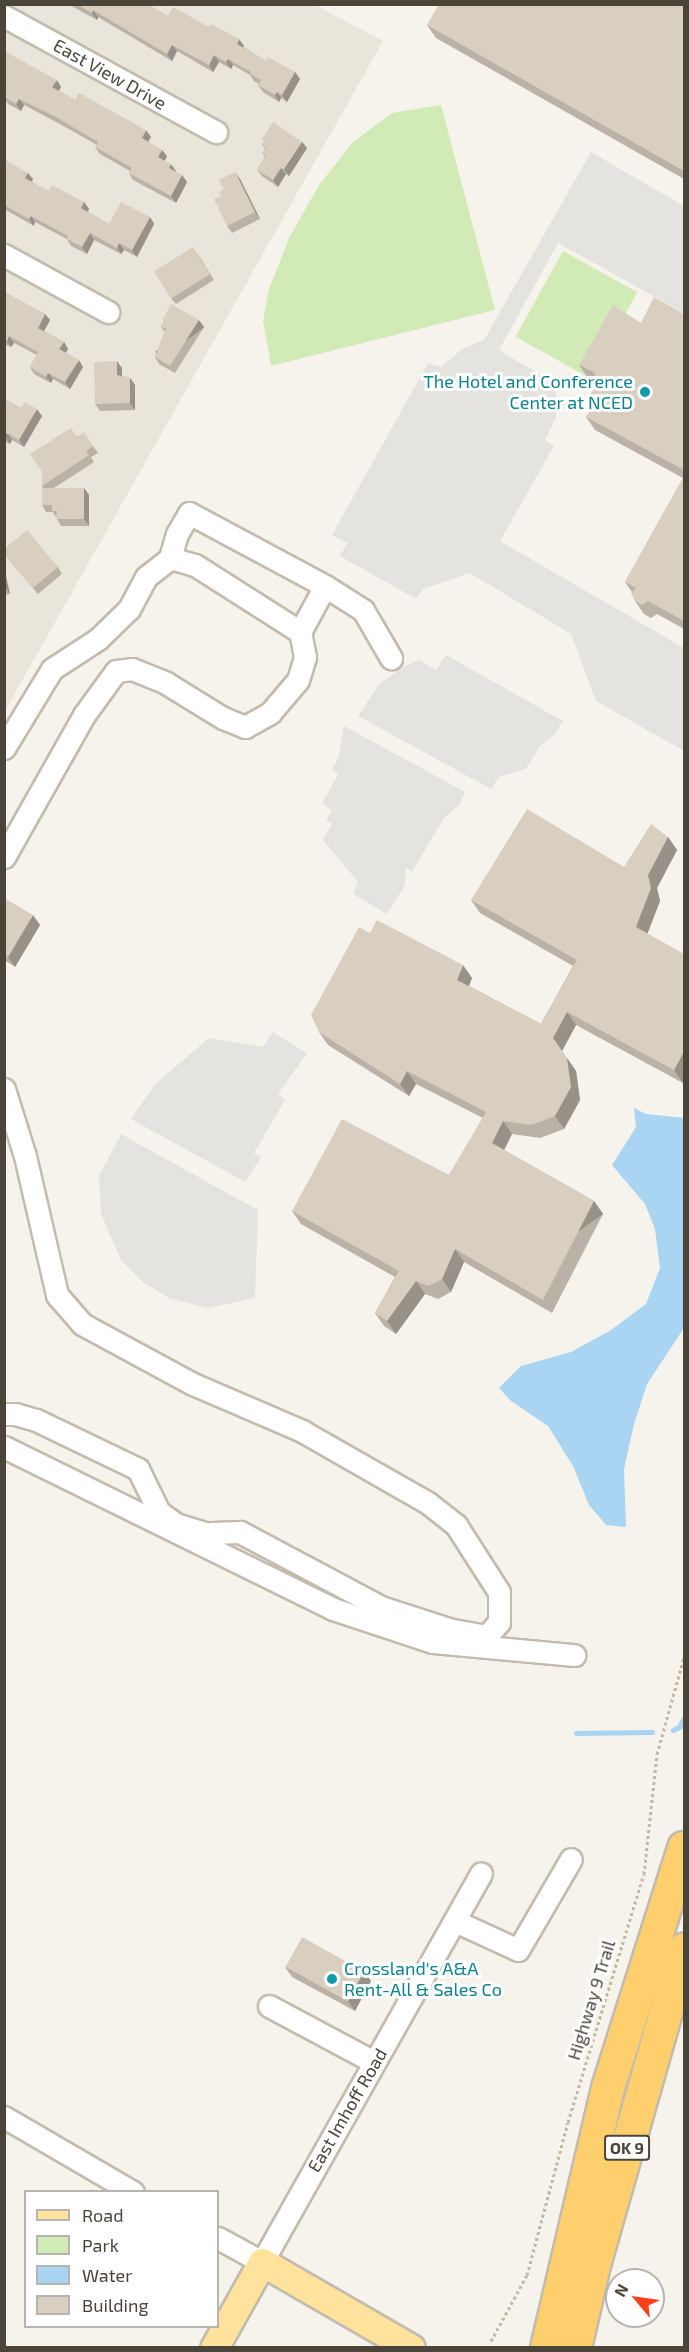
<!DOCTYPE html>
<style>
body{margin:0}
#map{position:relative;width:689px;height:2352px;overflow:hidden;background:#f6f3ec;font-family:"Exo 2",sans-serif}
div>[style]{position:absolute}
.residential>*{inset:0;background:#eae5da}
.green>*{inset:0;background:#d2eab5;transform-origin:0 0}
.parking>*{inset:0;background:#e5e3e0}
.water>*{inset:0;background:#a9d4f2}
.stream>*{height:5px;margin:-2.5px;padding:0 2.5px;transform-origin:2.5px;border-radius:2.5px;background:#a9d4f2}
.path>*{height:3px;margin-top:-1.5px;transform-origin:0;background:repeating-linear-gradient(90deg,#c4b79f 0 3px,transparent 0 6px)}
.roads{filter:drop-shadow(2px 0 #c2bbae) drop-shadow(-2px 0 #c2bbae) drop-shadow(0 2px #c2bbae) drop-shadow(0 -2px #c2bbae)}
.minor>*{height:21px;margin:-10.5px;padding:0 10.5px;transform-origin:10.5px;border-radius:10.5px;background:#fff}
.major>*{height:27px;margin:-13.5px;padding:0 13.5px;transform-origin:13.5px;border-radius:13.5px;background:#ffe39c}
.highway>*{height:32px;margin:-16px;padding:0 16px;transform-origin:16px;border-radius:16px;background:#ffcf6e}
.wall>*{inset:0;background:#bab2a6}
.shaded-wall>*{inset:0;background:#979187;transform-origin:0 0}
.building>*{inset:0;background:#d8cfc1;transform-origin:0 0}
.dots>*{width:16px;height:16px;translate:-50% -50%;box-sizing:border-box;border:3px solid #fff;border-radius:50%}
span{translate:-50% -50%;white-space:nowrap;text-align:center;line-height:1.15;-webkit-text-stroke:6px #fff;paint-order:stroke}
.shield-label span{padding:2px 4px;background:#fff;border:2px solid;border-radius:4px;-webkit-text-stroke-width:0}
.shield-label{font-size:16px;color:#4b4439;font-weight:700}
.street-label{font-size:18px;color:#4b4439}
.culture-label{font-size:18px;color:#0d838f}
.right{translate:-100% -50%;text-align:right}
.left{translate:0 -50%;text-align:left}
.frame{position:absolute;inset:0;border:6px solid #4b4439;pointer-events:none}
.legend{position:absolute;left:24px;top:2190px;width:195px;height:138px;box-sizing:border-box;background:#fff;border:2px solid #b7b4b0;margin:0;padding:8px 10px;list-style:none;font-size:18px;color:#4b4439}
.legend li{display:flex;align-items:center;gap:12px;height:30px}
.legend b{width:30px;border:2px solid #b7b4b0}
.north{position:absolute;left:605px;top:2268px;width:60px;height:60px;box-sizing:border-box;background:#fff;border:2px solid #b7b4b0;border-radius:50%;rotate:299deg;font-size:16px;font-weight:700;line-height:24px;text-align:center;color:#4b4439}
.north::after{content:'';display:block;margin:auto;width:21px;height:27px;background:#fc3f1d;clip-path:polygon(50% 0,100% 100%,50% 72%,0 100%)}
</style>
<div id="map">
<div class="residential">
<div style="clip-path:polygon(5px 5px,315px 5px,383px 41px,5px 711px)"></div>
</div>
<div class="green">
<div style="clip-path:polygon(441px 105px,495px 310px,271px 366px,263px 321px,269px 289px,289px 238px,319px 185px,353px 142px,392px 113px)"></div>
<div style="left:563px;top:251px;width:85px;height:98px;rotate:29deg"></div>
</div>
<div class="parking">
<div style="clip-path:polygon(591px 152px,684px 206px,684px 313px,558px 243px,499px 350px,544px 377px,556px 393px,556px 417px,545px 440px,554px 446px,500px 541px,684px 648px,684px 751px,596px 701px,571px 634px,470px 573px,423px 589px,416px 599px,340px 556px,347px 543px,332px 535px,428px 363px,441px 367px,462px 349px,484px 340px)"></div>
<div style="clip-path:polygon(446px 655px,563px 721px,555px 734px,539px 747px,526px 769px,499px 777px,491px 789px,358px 716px,379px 684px,403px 667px,419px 660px,436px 670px)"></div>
<div style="clip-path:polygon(344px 726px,465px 792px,459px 805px,444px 818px,412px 872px,406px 868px,405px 885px,387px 914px,353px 894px,358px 882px,323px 840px,332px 824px,326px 820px,332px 810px,322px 804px,338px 774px,332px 770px,339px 756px)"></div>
<div style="clip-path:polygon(272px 1032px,307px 1053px,278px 1094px,285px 1100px,254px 1153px,261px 1157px,245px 1182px,131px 1119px,155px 1084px,209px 1038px,263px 1047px)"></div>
<div style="clip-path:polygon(121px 1134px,258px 1210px,255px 1298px,208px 1308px,169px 1298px,144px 1283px,121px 1260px,101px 1214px,99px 1176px)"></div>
</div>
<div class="water">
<div style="clip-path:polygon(634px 1108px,646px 1114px,684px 1118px,684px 1328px,647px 1384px,634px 1424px,624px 1469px,626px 1527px,606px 1525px,589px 1505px,573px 1466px,548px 1426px,511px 1401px,499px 1388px,521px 1366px,571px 1352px,611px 1330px,646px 1304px,660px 1268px,655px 1229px,645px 1204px,612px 1165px,636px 1127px)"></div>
</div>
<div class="stream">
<div style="left:673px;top:1730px;width:7px;rotate:-27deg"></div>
<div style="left:679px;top:1727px;width:10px;rotate:-61deg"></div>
<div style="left:576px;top:1733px;width:76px;rotate:-0.8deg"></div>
</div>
<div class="path">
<div style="left:491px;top:2341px;width:75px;rotate:-61.4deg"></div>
<div style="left:527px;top:2275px;width:158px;rotate:-75deg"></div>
<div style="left:568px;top:2122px;width:259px;rotate:-73deg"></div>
<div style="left:644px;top:1874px;width:121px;rotate:-83.8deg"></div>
<div style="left:657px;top:1754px;width:101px;rotate:-74.4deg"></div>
</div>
<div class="roads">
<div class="minor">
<div style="left:4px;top:16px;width:242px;rotate:28.7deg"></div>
<div style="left:4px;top:255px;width:119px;rotate:28.7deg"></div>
<div style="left:170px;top:558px;width:26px;rotate:16deg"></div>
<div style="left:195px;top:565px;width:125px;rotate:32.5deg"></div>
<div style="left:300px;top:632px;width:52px;rotate:-61.5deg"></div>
<div style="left:4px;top:748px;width:92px;rotate:-58.7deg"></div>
<div style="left:52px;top:669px;width:55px;rotate:-33.1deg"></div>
<div style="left:98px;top:639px;width:43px;rotate:-44.1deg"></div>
<div style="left:129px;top:609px;width:36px;rotate:-62deg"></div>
<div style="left:146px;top:577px;width:31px;rotate:-38deg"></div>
<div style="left:170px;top:558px;width:25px;rotate:-74deg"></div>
<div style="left:177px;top:534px;width:24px;rotate:-60deg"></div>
<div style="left:189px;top:513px;width:154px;rotate:28.2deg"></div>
<div style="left:325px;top:586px;width:45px;rotate:32.3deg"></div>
<div style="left:363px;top:610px;width:56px;rotate:59.7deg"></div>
<div style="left:4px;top:857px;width:163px;rotate:-60.6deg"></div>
<div style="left:84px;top:715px;width:54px;rotate:-54deg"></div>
<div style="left:116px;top:671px;width:16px;rotate:-7deg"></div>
<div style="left:132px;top:669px;width:37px;rotate:22deg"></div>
<div style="left:166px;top:683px;width:67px;rotate:31.6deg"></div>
<div style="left:223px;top:718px;width:24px;rotate:22deg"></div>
<div style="left:245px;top:727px;width:29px;rotate:-29deg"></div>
<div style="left:270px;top:713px;width:43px;rotate:-49.7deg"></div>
<div style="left:298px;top:680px;width:24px;rotate:-73deg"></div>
<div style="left:305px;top:657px;width:25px;rotate:-101deg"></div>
<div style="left:4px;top:1089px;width:70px;rotate:72.6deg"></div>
<div style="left:25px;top:1156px;width:143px;rotate:77deg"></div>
<div style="left:57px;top:1295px;width:38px;rotate:49deg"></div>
<div style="left:82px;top:1324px;width:126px;rotate:28.4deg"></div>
<div style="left:193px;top:1384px;width:119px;rotate:23.3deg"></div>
<div style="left:302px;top:1431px;width:145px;rotate:29.7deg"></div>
<div style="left:428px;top:1503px;width:36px;rotate:38deg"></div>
<div style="left:456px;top:1525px;width:80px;rotate:57.3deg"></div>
<div style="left:499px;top:1592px;width:30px;rotate:90deg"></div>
<div style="left:499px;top:1622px;width:18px;rotate:131deg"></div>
<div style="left:487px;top:1636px;width:36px;rotate:-170deg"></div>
<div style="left:452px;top:1630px;width:75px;rotate:-162.1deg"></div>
<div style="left:381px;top:1607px;width:160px;rotate:-152deg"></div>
<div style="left:240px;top:1532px;width:35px;rotate:178deg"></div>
<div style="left:205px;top:1533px;width:30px;rotate:-163deg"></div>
<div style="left:176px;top:1524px;width:21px;rotate:-145deg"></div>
<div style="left:159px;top:1512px;width:48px;rotate:-116deg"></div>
<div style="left:138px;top:1469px;width:113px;rotate:-154.3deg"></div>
<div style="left:36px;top:1420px;width:22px;rotate:-164deg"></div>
<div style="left:15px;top:1414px;width:11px;rotate:180deg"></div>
<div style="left:4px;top:1447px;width:367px;rotate:26.2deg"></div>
<div style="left:333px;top:1609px;width:105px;rotate:18.3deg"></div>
<div style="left:433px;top:1642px;width:142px;rotate:5.3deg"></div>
<div style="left:455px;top:1921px;width:69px;rotate:24.7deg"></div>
<div style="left:518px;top:1950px;width:105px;rotate:-59.8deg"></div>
<div style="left:269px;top:2006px;width:119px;rotate:28.1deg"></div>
<div style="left:4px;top:2117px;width:149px;rotate:30.2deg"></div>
<div style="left:218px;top:2238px;width:50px;rotate:28.6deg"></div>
<div style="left:262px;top:2262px;width:446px;rotate:-60.6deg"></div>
</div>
<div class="major">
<div style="left:214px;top:2348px;width:98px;rotate:-60.8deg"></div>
<div style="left:262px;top:2262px;width:172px;rotate:30deg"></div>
</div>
<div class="highway">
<div style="left:547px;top:2348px;width:267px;rotate:-76.8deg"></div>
<div style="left:608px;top:2088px;width:252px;rotate:-72.4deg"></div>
<div style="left:575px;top:2348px;width:85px;rotate:-77.1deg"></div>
<div style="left:594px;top:2265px;width:328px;rotate:-74.1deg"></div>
</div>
</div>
<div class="wall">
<div style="clip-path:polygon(68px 4px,150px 4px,149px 6px,168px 16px,209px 27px,244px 46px,243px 47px,266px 61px,295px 72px,300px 79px,287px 102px,281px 98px,279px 102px,263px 92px,258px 85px,259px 84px,254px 81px,250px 75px,233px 65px,231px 69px,219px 62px,213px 72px,177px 51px,172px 61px,98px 17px,97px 20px)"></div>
<div style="clip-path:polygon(684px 4px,684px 179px,436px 38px,427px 25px)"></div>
<div style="clip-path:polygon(4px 51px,61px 87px,59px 91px,75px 100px,151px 137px,148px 142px,167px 156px,165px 161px,176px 171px,175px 172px,182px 175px,187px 182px,176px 203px,133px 180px,129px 173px,130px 171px,100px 154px,95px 147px,97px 145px,60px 124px,24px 105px,21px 111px,8px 104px,4px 98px)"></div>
<div style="clip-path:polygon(262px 139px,302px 142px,307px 148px,289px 176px,286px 174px,278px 187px,262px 176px,257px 170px,265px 157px,262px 153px,265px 149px,262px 145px,264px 141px)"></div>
<div style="clip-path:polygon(4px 159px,33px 179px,32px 182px,48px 191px,84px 202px,89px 209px,88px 212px,109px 224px,150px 217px,154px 224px,137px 257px,124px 250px,121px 254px,94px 240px,87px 254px,71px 246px,67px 239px,35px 222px,34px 226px,4px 209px)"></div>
<div style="clip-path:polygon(240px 179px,260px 219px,232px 233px,227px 226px,221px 196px,224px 189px)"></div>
<div style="clip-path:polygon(198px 254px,214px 280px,176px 304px,171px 298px)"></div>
<div style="clip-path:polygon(4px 292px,45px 314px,50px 320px,44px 331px,64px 342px,68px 349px,66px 353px,83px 367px,70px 389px,53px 379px,51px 383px,34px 374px,30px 367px,37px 355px,14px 343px,11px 347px,4px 344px)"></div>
<div style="clip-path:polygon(684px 314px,684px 629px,657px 614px,651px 618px,644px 614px,635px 601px,632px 592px,625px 582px,683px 478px,595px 430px,586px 417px,593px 407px,587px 399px,597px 386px,596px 382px,588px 378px,579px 365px,641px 323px)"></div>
<div style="clip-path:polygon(163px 319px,204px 327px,175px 373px,159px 364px,155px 357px,165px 332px,161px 327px,164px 321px)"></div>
<div style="clip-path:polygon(122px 368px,122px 376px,130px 378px,135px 385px,135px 410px,100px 411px,95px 404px)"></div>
<div style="clip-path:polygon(4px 399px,21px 408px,42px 416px,24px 447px,12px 440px,10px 444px,4px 441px)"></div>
<div style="clip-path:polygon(77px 436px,88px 439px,98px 453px,91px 457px,94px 462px,54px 488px,84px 488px,89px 495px,89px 526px,61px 526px,53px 512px,46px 512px,42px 505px,43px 488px,42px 486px)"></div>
<div style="clip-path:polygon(4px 554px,58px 567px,62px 574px,38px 594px)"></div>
<div style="clip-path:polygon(4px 568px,10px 594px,4px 595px)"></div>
<div style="clip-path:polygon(668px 837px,677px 850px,657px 888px,660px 901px,647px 934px,683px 1083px,576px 1025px,562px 1051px,576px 1071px,580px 1100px,564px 1129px,540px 1138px,512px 1134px,504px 1150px,594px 1201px,603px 1214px,552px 1313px,464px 1262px,451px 1292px,438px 1299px,425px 1294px,396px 1334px,384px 1326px,375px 1313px,395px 1277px,301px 1224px,292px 1211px,449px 1175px,483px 1118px,416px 1084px,409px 1096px,328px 1045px,319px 1032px,370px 933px,472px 978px,469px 986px,541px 1024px,573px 966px,480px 913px,471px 900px,624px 867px)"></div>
<div style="clip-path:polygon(4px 898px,40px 925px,15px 967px,4px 960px)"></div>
<div style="clip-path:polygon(285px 1967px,371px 1981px,355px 2011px,292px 1977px)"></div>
</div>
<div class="shaded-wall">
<div style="clip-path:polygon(93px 10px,98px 17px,97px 20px,92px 13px)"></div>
<div style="clip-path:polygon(239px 39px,244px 46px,241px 50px,237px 44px)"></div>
<div style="clip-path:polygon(172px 45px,177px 51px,172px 61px,167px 54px)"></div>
<div style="clip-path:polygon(214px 55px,219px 62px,213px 72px,209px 65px)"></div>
<div style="clip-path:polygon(228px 59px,233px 65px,231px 69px,226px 62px)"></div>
<div style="clip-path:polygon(295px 72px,300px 79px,287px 102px,282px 95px)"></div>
<div style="clip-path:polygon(57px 80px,61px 87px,57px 94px,52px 87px)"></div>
<div style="clip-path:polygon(277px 92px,281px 98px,279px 102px,275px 95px)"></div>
<div style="clip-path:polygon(19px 99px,24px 105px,21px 111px,16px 104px)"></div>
<div style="clip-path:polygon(146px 130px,151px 137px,146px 145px,142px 138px)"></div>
<div style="clip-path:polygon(302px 142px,307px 148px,289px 176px,284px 169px)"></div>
<div style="clip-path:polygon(162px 150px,167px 156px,163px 164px,158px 157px)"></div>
<div style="clip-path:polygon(171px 164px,176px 171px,174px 175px,169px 168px)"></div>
<div style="clip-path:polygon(281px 168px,286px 174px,278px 187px,273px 180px)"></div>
<div style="clip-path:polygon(235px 172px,240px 179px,260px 219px,255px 212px)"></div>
<div style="clip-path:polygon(28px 173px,33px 179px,30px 185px,25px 178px)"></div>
<div style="clip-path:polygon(182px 175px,187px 182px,176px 203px,171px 196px)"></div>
<div style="clip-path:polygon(84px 202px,89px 209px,86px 215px,81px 208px)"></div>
<div style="clip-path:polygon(31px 216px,35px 222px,34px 226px,29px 219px)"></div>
<div style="clip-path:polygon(150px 217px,154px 224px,137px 257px,132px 250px)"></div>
<div style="clip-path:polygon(90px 233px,94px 240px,87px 254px,82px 247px)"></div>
<div style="clip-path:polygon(119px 243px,124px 250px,121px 254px,117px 248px)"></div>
<div style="clip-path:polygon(45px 314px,50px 320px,42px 335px,38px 328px)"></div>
<div style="left:199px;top:320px;width:9px;height:54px;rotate:54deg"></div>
<div style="clip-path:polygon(9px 336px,14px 343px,11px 347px,7px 341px)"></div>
<div style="clip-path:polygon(64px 342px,68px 349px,64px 356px,59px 349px)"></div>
<div style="clip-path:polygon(79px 360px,83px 367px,70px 389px,65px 382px)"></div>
<div style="clip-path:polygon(117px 361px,122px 368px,122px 382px,117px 375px)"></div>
<div style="clip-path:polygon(48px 373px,53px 379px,51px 383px,46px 377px)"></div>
<div style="clip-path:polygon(130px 378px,135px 385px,135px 410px,130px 403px)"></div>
<div style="clip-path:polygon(37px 409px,42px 416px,24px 447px,19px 440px)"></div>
<div style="clip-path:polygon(7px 433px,12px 440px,10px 444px,5px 437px)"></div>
<div style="clip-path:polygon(84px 488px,89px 495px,89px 526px,84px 519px)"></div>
<div style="clip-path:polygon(4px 568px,10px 594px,5px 587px)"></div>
<div style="clip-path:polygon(668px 837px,677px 850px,657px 888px,660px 901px,645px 940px,636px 927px,648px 875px)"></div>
<div style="clip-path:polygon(33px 915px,40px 925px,15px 967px,8px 957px)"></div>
<div style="clip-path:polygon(463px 965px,472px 978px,466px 993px,457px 980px)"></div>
<div style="clip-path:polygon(567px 1012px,576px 1025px,562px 1051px,553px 1038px)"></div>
<div style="clip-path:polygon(684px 1051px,684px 1081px,683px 1083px,674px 1070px)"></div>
<div style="clip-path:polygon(567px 1058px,576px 1071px,580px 1100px,564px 1129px,555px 1116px)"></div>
<div style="clip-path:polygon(407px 1071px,416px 1084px,409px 1096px,400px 1084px)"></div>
<div style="clip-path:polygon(503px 1121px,512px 1134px,501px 1156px,492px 1143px)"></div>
<div style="left:594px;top:1201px;width:16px;height:111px;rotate:55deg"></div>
<div style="clip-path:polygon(455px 1249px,464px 1262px,451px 1292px,442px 1279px)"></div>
<div style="clip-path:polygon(416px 1281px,425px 1294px,396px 1334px,387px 1321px)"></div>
<div style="clip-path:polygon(364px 1971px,371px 1981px,355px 2011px,348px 2001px)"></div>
</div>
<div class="building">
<div style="clip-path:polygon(76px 4px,148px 4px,168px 16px,173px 7px,209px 27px,211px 24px,239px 39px,237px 44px,266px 61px,268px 57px,295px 72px,282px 95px,277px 92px,275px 95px,258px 85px,261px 80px,250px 74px,251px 72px,228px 59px,226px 62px,214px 55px,209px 65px,172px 45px,167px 54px,93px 10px,92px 13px)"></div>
<div style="clip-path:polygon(439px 4px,684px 4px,684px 171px,427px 25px)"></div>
<div style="clip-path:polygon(4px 51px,57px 80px,52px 87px,75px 100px,79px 93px,146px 130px,142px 138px,162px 150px,158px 157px,171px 164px,169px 168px,182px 175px,171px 196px,129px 173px,132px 168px,95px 147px,98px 142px,56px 117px,19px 99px,16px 104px,4px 97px,4px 95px,7px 91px,4px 90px)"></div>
<div style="clip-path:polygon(273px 122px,302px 142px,284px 169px,281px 168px,273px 180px,257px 170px,266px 156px,262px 153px,266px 148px,262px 145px,265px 140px,262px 139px)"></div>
<div style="clip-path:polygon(4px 159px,28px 173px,25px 178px,48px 191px,52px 185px,84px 202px,81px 208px,109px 224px,121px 202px,150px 217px,132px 250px,119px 243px,117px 248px,90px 233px,82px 247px,67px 239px,68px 236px,31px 216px,29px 219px,4px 205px)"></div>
<div style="clip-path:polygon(235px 172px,255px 212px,227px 226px,214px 199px,221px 196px,219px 192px,224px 189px,219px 180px)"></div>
<div style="left:193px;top:247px;width:32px;height:46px;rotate:58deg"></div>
<div style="clip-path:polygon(4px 292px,45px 314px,38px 328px,64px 342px,59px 349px,79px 360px,65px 382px,48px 373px,46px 377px,30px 367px,38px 352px,9px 336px,7px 341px,4px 339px)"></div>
<div style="clip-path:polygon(654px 297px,684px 314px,684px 470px,586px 417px,595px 404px,587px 399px,597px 386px,594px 372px,579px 365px,613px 305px,641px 323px)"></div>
<div style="clip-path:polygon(171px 304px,199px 320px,170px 366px,155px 357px,166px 329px,161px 327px,165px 320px,163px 319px)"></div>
<div style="clip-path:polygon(117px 361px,117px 375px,130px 378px,130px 403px,95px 404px,94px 362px)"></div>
<div style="clip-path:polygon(4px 399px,21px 408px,24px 402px,37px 409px,19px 440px,7px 433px,4px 436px)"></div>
<div style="clip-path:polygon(71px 428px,77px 437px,84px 432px,93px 446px,86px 451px,89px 455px,42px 486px,42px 472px,30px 454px)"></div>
<div style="clip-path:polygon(684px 476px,684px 621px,648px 601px,642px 605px,635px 601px,631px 593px,636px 588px,625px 582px)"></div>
<div style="clip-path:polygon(42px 488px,84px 488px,84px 519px,56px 519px,57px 511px,52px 511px,52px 505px,42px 505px)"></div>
<div style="clip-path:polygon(27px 530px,58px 567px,33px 588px,4px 554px,4px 549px)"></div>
<div style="clip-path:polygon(527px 809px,624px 867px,651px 824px,668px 837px,648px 875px,651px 888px,636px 927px,684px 954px,684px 1051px,674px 1070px,567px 1012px,553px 1038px,567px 1058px,571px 1087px,555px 1116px,531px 1125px,503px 1121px,492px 1143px,594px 1201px,543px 1300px,455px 1249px,442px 1279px,429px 1286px,416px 1281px,387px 1321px,375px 1313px,399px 1271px,292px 1211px,342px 1119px,449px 1175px,486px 1112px,407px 1071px,400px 1084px,319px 1032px,311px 1015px,359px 927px,370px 933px,377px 920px,463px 965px,457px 980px,541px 1024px,577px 960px,471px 900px)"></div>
<div style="clip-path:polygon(4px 898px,33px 915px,8px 957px,4px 954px)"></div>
<div style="left:302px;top:1937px;width:71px;height:34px;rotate:29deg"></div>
</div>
<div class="dots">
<div style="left:645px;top:392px;background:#0f9aa8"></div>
<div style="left:332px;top:1979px;background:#0f9aa8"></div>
</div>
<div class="shield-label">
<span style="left:627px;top:2148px">OK 9</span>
</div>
<div class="street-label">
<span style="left:110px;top:74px;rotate:29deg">East View Drive</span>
<span style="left:591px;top:2000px;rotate:-73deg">Highway 9 Trail</span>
<span style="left:347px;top:2110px;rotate:-60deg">East Imhoff Road</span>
</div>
<div class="culture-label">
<span class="right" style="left:633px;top:392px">The Hotel and Conference<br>Center at NCED</span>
<span class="left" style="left:344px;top:1979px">Crossland's A&amp;A<br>Rent-All &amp; Sales Co</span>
</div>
<div class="frame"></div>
<ul class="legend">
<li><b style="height:8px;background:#ffe39c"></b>Road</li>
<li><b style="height:16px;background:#d2eab5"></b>Park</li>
<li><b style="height:16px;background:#a9d4f2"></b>Water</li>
<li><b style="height:16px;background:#d8cfc1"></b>Building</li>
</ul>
<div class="north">N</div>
</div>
